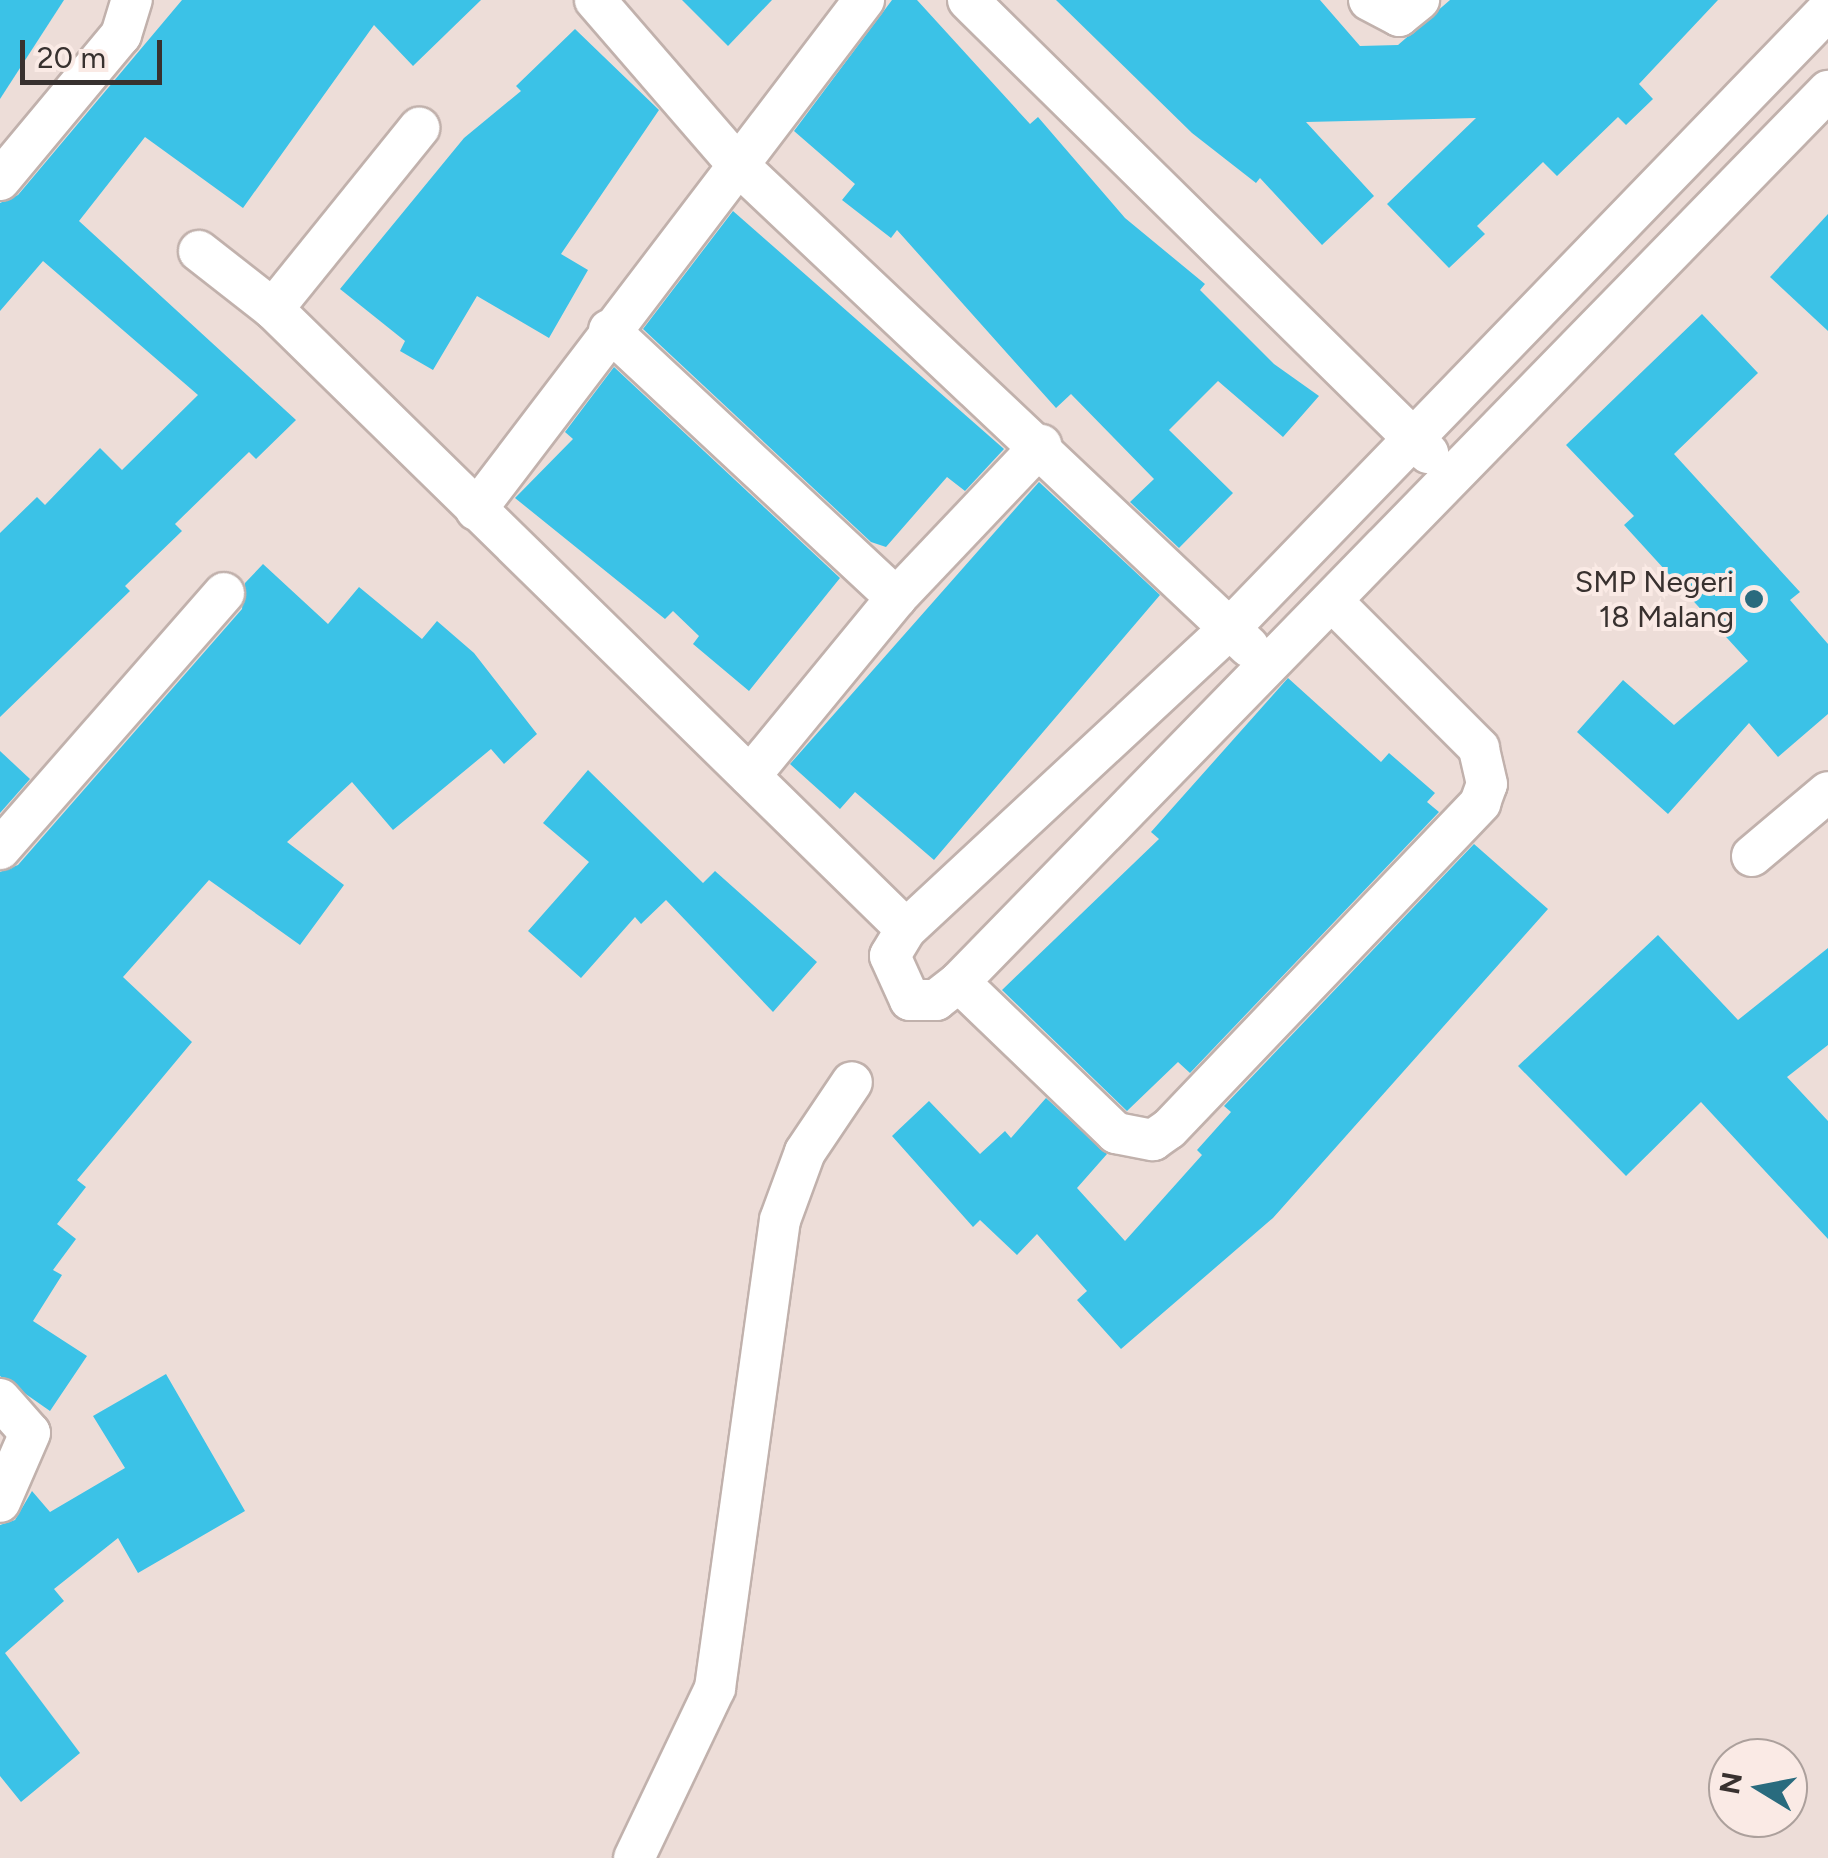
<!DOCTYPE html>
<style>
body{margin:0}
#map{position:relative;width:1828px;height:1858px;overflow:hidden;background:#edddd8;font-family:Figtree,sans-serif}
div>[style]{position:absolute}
.building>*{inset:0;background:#3bc2e7}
.roads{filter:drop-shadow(2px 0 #c1b1ac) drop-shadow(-2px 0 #c1b1ac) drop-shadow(0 2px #c1b1ac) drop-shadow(0 -2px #c1b1ac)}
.minor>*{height:40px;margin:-20px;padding:0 20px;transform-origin:20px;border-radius:20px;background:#fff}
.dots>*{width:28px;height:28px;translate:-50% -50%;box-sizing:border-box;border:5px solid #faeae5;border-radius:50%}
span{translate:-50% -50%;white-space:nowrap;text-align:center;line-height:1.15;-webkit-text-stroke:8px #faeae5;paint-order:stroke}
.poi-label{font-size:30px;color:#38312f}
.right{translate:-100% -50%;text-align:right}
.north{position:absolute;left:1708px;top:1738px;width:100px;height:100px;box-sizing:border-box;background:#faeae5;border:2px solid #aca09c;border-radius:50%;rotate:280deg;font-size:28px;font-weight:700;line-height:40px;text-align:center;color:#38312f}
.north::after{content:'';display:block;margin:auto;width:35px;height:45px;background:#296b7e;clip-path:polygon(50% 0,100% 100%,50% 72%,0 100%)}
.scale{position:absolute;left:20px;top:40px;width:142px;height:45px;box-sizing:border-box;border:5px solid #38312f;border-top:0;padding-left:12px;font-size:30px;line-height:35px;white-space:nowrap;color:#38312f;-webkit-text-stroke:8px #faeae5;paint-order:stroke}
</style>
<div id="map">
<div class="building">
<div style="clip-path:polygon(0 0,64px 0,0 99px)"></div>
<div style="clip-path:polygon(182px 0,481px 0,413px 66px,374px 25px,243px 208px,145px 137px,79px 221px,296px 420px,256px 459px,249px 452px,175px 524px,182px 531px,125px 586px,130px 591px,0 717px,0 533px,37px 497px,45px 505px,100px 448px,122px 470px,198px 395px,43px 261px,0 311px,0 203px,18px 195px)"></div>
<div style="clip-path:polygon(682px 0,772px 0,728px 46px)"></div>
<div style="clip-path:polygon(892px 0,917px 0,1030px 124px,1038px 117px,1125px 218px,1205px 284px,1200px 290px,1274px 364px,1319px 396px,1283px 437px,1218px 381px,1169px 430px,1233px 493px,1179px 548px,1130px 502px,1154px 479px,1071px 394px,1056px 408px,897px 230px,891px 238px,842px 200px,855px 184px,794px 131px)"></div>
<div style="clip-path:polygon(1056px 0,1320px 0,1360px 46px,1398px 45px,1450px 0,1718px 0,1639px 84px,1653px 99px,1626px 125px,1618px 117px,1557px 176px,1543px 162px,1477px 226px,1485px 234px,1449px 268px,1387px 204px,1476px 118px,1306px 122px,1374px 196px,1322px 245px,1260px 178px,1256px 183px,1192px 133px)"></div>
<div style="clip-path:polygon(575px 29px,659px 110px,561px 254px,588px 270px,549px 338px,477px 296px,433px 370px,400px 351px,405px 341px,340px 289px,464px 138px,521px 91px,516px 86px)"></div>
<div style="clip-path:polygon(733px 211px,1004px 449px,965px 491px,947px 477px,886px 547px,871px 542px,643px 329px)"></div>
<div style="clip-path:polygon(1828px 214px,1828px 331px,1770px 277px)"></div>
<div style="clip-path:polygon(1702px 314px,1758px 373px,1674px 454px,1800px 592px,1790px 600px,1828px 644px,1828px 714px,1778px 757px,1749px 723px,1668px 814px,1577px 732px,1623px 680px,1674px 725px,1748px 661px,1624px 525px,1634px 516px,1566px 445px)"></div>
<div style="clip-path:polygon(614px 367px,840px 578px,749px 691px,693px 644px,699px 636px,673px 611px,665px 619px,515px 498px,573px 439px,565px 432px)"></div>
<div style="clip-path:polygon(1039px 482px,1160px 595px,934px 860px,855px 792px,840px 809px,790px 764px)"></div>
<div style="clip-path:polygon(263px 564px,328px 624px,359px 587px,422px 639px,437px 621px,474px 653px,537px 734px,504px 764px,491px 749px,393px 830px,352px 782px,287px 842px,344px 885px,300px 945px,209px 880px,123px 977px,192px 1042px,77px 1180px,86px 1187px,57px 1224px,76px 1239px,53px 1270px,62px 1275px,33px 1321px,87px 1356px,50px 1411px,0 1376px,0 872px,18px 865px,242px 609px,245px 583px)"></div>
<div style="clip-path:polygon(1288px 678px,1381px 762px,1389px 753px,1435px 793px,1427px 802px,1439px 812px,1190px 1073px,1178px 1062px,1127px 1111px,1002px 990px,1159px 839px,1151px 832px)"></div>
<div style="clip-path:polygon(0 751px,30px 779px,0 813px)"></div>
<div style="clip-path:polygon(588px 770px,703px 883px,715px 871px,817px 962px,773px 1012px,666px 900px,641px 924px,635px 917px,581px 978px,528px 931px,589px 862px,543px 823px)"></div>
<div style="clip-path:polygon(1474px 844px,1548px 909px,1273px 1218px,1121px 1349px,1077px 1300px,1087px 1291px,1037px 1234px,1017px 1255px,980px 1220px,973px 1227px,892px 1136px,929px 1101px,980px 1154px,1005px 1131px,1011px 1138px,1046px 1098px,1107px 1154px,1077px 1188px,1125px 1241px,1202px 1155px,1197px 1150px,1231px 1112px,1224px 1106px)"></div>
<div style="clip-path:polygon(1658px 935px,1738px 1020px,1828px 948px,1828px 1045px,1787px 1077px,1828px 1121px,1828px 1239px,1701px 1102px,1626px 1176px,1518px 1066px)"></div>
<div style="clip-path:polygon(166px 1374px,245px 1511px,138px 1573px,118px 1538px,54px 1589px,64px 1601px,5px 1653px,80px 1753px,21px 1802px,0 1776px,0 1525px,15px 1520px,32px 1491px,50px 1512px,125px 1468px,93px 1416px)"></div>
</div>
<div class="roads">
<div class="minor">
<div style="left:595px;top:0;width:216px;rotate:49.1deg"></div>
<div style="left:736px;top:163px;width:705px;rotate:43.33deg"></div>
<div style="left:968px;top:0;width:646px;rotate:44.56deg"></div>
<div style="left:1369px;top:0;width:34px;rotate:28deg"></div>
<div style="left:1399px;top:16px;width:26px;rotate:-39deg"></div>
<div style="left:1828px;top:10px;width:863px;rotate:134.06deg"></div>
<div style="left:1228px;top:630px;width:439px;rotate:137.1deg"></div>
<div style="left:906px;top:929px;width:31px;rotate:121deg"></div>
<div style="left:890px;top:956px;width:48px;rotate:65.6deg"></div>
<div style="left:910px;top:1000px;width:26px"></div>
<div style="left:936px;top:1000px;width:29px;rotate:-38deg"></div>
<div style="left:959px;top:982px;width:1245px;rotate:-45.72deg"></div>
<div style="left:0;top:180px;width:189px;rotate:-50.2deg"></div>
<div style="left:121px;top:35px;width:37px;rotate:-73deg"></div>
<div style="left:199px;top:251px;width:94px;rotate:38.1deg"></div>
<div style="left:273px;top:309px;width:886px;rotate:44.41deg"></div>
<div style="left:273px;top:309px;width:233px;rotate:-51.1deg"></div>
<div style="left:609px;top:330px;width:393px;rotate:43deg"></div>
<div style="left:476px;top:510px;width:641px;rotate:-52.74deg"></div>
<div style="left:750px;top:776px;width:230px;rotate:-50.6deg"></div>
<div style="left:896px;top:598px;width:211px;rotate:-46.5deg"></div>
<div style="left:0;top:849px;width:340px;rotate:-48.8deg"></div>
<div style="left:1752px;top:856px;width:99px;rotate:-40.1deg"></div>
<div style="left:959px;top:982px;width:218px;rotate:43.9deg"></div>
<div style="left:1116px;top:1133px;width:38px;rotate:11deg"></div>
<div style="left:1153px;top:1140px;width:19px;rotate:-35deg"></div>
<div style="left:1169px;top:1129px;width:451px;rotate:-46.3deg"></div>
<div style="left:1480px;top:803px;width:20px;rotate:-70deg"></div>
<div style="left:1487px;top:784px;width:37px;rotate:-103deg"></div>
<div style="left:1479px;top:748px;width:208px;rotate:-135deg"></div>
<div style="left:0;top:1399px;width:45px;rotate:48.6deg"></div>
<div style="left:30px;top:1433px;width:75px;rotate:113.5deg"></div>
<div style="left:634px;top:1858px;width:188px;rotate:-64.5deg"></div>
<div style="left:715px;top:1688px;width:472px;rotate:-82.1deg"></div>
<div style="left:780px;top:1220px;width:72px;rotate:-69.8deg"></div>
<div style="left:805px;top:1152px;width:84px;rotate:-56.1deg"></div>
</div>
</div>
<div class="dots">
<div style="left:1754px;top:599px;background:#296b7e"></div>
</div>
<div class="poi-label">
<span class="right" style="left:1734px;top:599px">SMP Negeri<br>18 Malang</span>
</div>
<div class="north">N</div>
<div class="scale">20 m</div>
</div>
